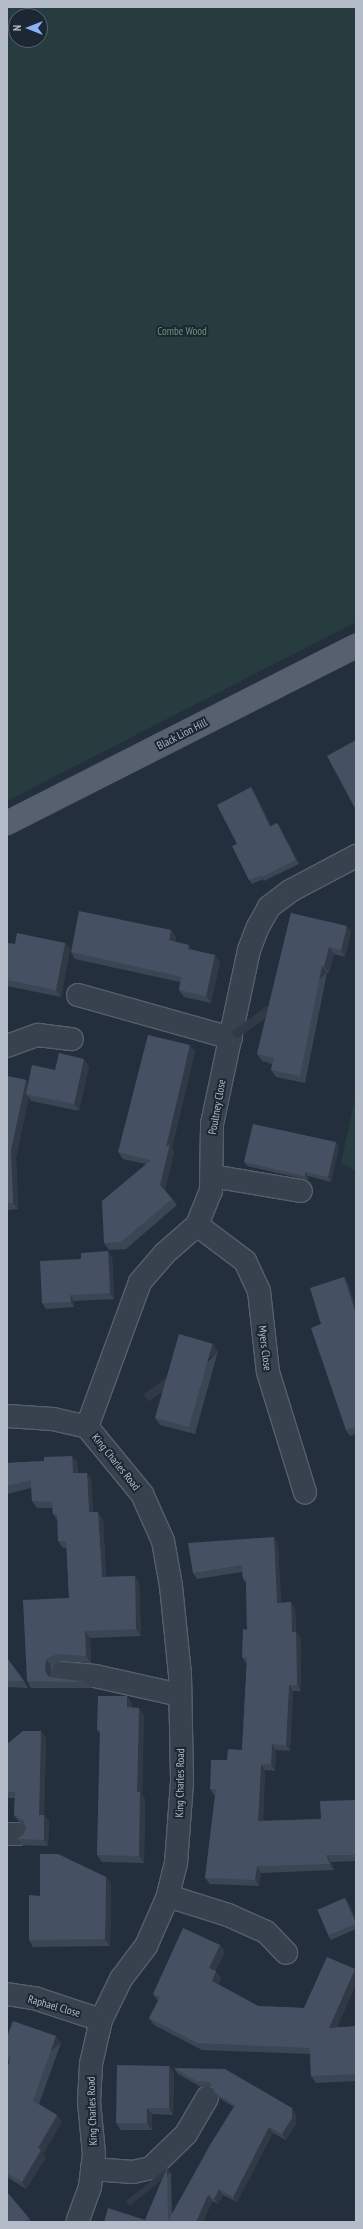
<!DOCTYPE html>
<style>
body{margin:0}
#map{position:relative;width:363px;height:2229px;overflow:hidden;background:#242f3e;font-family:"PT Sans Narrow",sans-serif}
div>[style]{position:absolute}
.green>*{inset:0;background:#263c3f}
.roads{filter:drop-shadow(1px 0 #565f6c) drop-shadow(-1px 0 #565f6c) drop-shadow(0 1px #565f6c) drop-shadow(0 -1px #565f6c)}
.minor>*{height:22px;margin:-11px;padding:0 11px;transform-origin:11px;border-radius:11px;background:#38414e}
.major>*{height:22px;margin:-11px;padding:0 11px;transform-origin:11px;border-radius:11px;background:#56606e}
.wall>*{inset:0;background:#3b4654}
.shaded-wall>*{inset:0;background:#303945;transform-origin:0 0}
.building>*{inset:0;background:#455162;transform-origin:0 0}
span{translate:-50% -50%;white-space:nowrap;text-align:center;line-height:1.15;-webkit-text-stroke:4px #1d2633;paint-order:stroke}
.park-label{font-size:11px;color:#6b9a76}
.street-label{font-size:11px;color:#b4bcc9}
.frame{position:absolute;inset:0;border:8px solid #b4bcc9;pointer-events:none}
.north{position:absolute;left:8px;top:8px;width:40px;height:40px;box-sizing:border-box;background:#1d2633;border:1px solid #59626f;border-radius:50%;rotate:270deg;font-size:11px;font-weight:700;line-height:16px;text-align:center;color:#b4bcc9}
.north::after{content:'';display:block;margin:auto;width:14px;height:18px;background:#8ab4f8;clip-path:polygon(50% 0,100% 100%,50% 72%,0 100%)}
</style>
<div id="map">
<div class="green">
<div style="clip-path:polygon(evenodd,7px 7px,356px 7px,356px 622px,7px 801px,7px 7px,16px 16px,40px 16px,40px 40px,16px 40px,16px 16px)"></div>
<div style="clip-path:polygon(356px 1093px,356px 1171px,341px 1163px)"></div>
</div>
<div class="roads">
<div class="minor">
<div style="left:78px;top:995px;width:159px;rotate:15.7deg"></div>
<div style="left:7px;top:1046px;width:33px;rotate:-20deg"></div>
<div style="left:38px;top:1035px;width:34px;rotate:7deg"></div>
<div style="left:212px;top:1176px;width:90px;rotate:9.6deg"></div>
<div style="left:197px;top:1225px;width:60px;rotate:36.9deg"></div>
<div style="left:245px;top:1261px;width:33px;rotate:65deg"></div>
<div style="left:259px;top:1291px;width:81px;rotate:83.7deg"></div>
<div style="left:268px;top:1372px;width:126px;rotate:72.9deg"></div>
<div style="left:7px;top:1416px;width:46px;rotate:3.7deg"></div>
<div style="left:53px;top:1419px;width:35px;rotate:13deg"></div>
<div style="left:87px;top:1427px;width:87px;rotate:50.6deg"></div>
<div style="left:142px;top:1494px;width:51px;rotate:65.9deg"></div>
<div style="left:163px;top:1541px;width:46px;rotate:79.9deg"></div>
<div style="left:171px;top:1586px;width:89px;rotate:84.2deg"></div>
<div style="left:180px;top:1675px;width:107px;rotate:88.9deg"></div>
<div style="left:182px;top:1782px;width:81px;rotate:94.2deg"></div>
<div style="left:176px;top:1863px;width:34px;rotate:104deg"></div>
<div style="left:168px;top:1896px;width:55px;rotate:113.7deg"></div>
<div style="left:146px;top:1946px;width:41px;rotate:127.1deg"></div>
<div style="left:121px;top:1979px;width:46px;rotate:116deg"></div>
<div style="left:101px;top:2020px;width:45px;rotate:102.8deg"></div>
<div style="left:91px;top:2064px;width:38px;rotate:93deg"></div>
<div style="left:89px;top:2102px;width:52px;rotate:84.5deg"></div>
<div style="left:94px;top:2154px;width:33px;rotate:97deg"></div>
<div style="left:90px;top:2187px;width:37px;rotate:110deg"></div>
<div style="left:87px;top:1427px;width:154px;rotate:-69.9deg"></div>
<div style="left:140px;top:1282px;width:37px;rotate:-49deg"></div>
<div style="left:164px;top:1254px;width:44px;rotate:-41.3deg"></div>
<div style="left:197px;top:1225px;width:37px;rotate:-68deg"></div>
<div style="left:211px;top:1191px;width:67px;rotate:-89.1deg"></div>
<div style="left:212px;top:1124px;width:178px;rotate:-78deg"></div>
<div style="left:249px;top:950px;width:25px;rotate:-69deg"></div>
<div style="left:258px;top:927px;width:23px;rotate:-61deg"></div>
<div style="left:269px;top:907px;width:26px;rotate:-37deg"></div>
<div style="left:290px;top:891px;width:75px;rotate:-27.9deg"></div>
<div style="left:61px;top:1673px;width:34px;rotate:5deg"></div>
<div style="left:95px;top:1676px;width:87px;rotate:12.6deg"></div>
<div style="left:7px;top:1834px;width:11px"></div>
<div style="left:168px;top:1896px;width:63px;rotate:17.6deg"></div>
<div style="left:228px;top:1915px;width:42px;rotate:24.1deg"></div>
<div style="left:266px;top:1932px;width:29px;rotate:46deg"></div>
<div style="left:7px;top:1994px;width:30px;rotate:9deg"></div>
<div style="left:37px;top:1999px;width:67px;rotate:18.2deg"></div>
<div style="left:92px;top:2169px;width:41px;rotate:4.2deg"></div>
<div style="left:133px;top:2172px;width:18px;rotate:-13deg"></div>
<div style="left:151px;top:2168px;width:49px;rotate:-44.2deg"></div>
<div style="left:186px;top:2134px;width:42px;rotate:-59.7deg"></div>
</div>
<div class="major">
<div style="left:7px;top:823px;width:391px;rotate:-26.9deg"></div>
</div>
</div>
<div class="wall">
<div style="clip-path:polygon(254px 791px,271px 826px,277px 823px,280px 827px,299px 864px,264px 881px,263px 879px,252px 884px,249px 880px,237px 844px)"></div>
<div style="clip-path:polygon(291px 913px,351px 932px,345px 957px,334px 954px,329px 973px,327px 973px,305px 1083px,276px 1077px,271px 1070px,272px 1064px,262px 1061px,257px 1054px)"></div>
<div style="clip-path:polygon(171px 930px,176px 937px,175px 942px,192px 950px,215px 955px,220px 962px,211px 1003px,184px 997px,179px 990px,180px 982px,75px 959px,71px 952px)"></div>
<div style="clip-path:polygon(7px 943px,15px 944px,65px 943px,70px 950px,61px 997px,7px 986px)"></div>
<div style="clip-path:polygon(195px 1051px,172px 1148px,174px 1151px,165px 1190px,177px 1205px,126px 1249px,109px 1250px,104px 1243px,146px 1164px,123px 1159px,118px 1152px)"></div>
<div style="clip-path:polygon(89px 1066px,79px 1111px,31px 1101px,29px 1097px,16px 1157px,18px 1209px,7px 1210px,7px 1076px,26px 1080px,28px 1084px,55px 1070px)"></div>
<div style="clip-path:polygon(336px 1142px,339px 1146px,331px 1182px,308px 1176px,308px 1180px,247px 1166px,244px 1162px)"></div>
<div style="clip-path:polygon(108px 1251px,112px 1257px,114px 1299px,74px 1301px,74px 1307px,46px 1309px,42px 1303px,81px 1259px)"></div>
<div style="clip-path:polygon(344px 1277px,348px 1283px,356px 1307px,356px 1434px,350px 1436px,346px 1430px,321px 1324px)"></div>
<div style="clip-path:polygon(218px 1351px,195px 1434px,160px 1425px,155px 1418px)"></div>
<div style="clip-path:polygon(72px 1456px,77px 1462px,78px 1473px,91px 1479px,93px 1512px,103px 1519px,106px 1577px,135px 1576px,139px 1583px,141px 1636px,90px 1638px,91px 1663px,62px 1661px,51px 1666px,50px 1677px,87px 1682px,92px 1688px,31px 1688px,27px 1681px,69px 1598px,67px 1548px,63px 1548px,58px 1541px,58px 1521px,53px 1514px,52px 1508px,37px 1508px,32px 1501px,31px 1488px,7px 1494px,7px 1463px,44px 1461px)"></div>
<div style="clip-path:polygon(278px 1544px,281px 1603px,295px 1608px,296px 1632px,301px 1638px,301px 1691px,293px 1691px,290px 1751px,276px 1750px,275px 1771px,265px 1770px,263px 1821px,321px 1819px,356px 1800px,356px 1861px,331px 1862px,334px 1870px,261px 1873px,259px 1886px,210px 1884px,205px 1878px,215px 1795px,214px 1795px,210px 1789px,227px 1760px,242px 1750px,247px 1663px,246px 1663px,242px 1657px,247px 1630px,246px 1583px,243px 1579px,242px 1572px,197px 1579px,193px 1573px)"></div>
<div style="clip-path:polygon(7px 1658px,24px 1681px,28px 1688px,7px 1687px)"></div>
<div style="clip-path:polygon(132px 1703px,132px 1708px,144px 1715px,142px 1795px,145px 1799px,144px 1863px,102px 1862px,97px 1855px,100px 1734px,97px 1730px)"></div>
<div style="clip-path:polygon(46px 1738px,44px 1815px,49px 1821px,48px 1846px,22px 1845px,17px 1839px,24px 1834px,26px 1827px,25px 1826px,19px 1822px,14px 1815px,15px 1798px,7px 1798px,7px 1744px)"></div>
<div style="clip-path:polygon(106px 1877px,111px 1884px,110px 1946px,33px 1947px,29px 1940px,40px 1896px)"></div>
<div style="clip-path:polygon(348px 1902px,356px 1920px,356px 1929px,331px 1940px,328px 1936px)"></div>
<div style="clip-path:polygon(220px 1945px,225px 1952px,215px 1971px,221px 1978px,218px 1984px,258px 2006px,304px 2008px,355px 1969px,356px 1970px,356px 1984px,337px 2027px,356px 2027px,356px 2081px,316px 2083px,311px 2076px,310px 2054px,202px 2050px,154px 2025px,149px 2018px,158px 2001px,153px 1994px)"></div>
<div style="clip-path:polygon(7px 2037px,61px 2043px,39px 2104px,57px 2115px,62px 2122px,43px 2154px,46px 2157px,26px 2189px,7px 2177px,7px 2069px,9px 2062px,7px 2061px)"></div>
<div style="clip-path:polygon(169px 2066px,174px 2073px,173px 2115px,152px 2114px,152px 2130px,121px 2130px,116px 2123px)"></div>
<div style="clip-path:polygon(174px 2068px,292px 2108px,296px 2114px,296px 2124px,286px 2140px,273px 2133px,237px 2202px,223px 2195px,218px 2204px,212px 2201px,203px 2222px,104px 2222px,145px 2220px,167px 2168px,171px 2173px,172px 2214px,234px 2107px,219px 2098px,213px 2087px,201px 2087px,178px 2074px)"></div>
<div style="clip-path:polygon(29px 2218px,31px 2222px,7px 2222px)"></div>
</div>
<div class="shaded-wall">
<div style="clip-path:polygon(251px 787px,254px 791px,273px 831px,270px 827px)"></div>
<div style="clip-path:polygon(277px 823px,280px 827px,299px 864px,296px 860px)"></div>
<div style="clip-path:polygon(347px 926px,351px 932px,345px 957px,341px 950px)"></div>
<div style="clip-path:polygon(171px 930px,176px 937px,173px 947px,169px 940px)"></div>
<div style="clip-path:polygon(65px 943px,70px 950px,61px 997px,56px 990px)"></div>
<div style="clip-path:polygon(189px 945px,194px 952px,188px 949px)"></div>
<div style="clip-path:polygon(329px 947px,334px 954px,329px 973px,324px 966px)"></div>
<div style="clip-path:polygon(215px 955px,220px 962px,211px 1003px,206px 996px)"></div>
<div style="left:322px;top:966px;width:9px;height:112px;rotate:54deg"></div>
<div style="clip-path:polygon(190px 1045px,195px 1051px,172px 1148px,174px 1151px,165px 1191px,160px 1185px,166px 1147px)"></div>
<div style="clip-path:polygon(84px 1059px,89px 1066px,79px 1111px,74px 1104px)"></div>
<div style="clip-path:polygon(26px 1080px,31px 1087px,26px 1094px,29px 1097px,16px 1157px,18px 1209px,13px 1203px,11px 1150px)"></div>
<div style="clip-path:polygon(336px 1142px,339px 1146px,331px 1182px,328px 1177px)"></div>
<div style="clip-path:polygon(305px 1172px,308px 1176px,308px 1180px,305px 1176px)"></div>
<div style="clip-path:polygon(108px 1251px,112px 1257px,114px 1299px,110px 1293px)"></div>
<div style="clip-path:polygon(344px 1277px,348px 1283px,356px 1307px,356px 1314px)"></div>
<div style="clip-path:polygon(70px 1295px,74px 1301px,74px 1307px,71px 1302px)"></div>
<div style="left:213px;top:1344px;width:9px;height:86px;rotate:54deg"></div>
<div style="clip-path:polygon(72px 1456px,77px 1462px,78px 1480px,73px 1473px)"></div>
<div style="clip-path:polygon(87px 1473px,91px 1479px,94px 1519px,89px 1512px)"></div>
<div style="clip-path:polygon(98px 1512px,103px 1519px,106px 1584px,102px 1577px)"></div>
<div style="clip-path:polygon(274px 1537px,278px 1544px,281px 1609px,277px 1603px)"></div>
<div style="clip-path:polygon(135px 1576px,139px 1583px,141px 1636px,136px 1629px)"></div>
<div style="clip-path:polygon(291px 1602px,295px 1608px,296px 1638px,292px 1632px)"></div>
<div style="clip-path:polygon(85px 1631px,90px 1638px,91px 1663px,86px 1656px)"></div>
<div style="clip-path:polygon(296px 1632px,301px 1638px,301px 1691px,297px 1685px)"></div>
<div style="clip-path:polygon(46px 1659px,51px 1666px,50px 1678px,45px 1671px)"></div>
<div style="clip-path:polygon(289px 1685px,293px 1691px,290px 1751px,286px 1745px)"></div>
<div style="clip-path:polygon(127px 1696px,132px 1703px,132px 1714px,127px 1707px)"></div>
<div style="clip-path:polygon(139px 1708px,144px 1715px,142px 1795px,145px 1799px,144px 1863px,139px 1856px,137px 1792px)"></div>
<div style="clip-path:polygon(41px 1731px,46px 1738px,44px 1821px,39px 1815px)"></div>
<div style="clip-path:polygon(272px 1744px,276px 1750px,275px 1771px,271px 1764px)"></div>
<div style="clip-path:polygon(261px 1764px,265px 1770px,263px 1827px,258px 1821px)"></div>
<div style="clip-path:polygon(44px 1815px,49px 1821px,48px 1846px,44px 1840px)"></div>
<div style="clip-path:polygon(326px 1855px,331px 1862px,334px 1870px,330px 1864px)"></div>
<div style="clip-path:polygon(257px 1866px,261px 1873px,259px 1886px,255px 1880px)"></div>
<div style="clip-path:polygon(106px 1877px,111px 1884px,110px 1946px,105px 1939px)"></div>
<div style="clip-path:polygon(345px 1898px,348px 1902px,356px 1920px,356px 1923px)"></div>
<div style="clip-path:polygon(220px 1945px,225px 1952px,213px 1975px,209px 1968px)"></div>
<div style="clip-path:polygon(355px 1969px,356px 1970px,356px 1984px,334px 2034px,329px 2028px)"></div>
<div style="clip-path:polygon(216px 1971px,221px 1978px,217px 1988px,212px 1981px)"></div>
<div style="left:56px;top:2036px;width:9px;height:69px;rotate:54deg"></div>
<div style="clip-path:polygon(169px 2066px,174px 2073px,173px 2115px,169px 2108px)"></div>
<div style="clip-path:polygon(147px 2108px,152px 2114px,152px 2130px,147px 2123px)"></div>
<div style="clip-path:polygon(292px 2108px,296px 2114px,296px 2124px,286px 2140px,282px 2134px)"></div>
<div style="clip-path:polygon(57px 2115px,62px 2122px,43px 2154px,46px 2157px,26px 2189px,22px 2182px,38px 2148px)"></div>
<div style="clip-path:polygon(269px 2127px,273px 2133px,237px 2202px,233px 2197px)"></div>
<div style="left:167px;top:2168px;width:6px;height:53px;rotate:51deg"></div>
<div style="clip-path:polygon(219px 2189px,223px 2195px,218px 2204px,214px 2199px)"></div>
<div style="clip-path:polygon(208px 2195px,212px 2201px,203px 2222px,196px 2222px)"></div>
</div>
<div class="building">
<div style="clip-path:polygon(356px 740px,356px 810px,327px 756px)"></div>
<div style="clip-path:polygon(251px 787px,270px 827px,277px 823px,296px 860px,262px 877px,261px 875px,249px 880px,232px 846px,237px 844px,217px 805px)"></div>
<div style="clip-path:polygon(79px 911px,171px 930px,169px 940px,189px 945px,188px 949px,215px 955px,206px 996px,179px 990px,182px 977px,71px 952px)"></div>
<div style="clip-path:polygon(291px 913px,347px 926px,341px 950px,329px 947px,324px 966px,322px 966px,300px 1076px,271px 1070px,274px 1058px,257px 1054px)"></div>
<div style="clip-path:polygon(17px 933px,65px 943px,56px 990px,7px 980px,7px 943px,15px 944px)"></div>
<div style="clip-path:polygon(148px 1035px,190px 1045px,166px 1147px,170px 1144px,160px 1185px,172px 1199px,121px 1242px,104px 1243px,102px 1201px,151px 1160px,118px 1152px)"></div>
<div style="clip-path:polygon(59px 1053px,84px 1059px,74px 1104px,26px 1094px,32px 1065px,55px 1070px)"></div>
<div style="clip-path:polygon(7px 1076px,26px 1080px,11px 1150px,13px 1203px,7px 1203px)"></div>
<div style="clip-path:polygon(253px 1124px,336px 1142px,328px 1177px,305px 1172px,305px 1176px,244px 1162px)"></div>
<div style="clip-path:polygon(108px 1251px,110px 1293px,70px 1295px,71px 1302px,42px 1303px,40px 1261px,81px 1259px,81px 1253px)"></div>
<div style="clip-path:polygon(344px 1277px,356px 1314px,356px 1428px,356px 1427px,346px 1430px,311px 1328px,321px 1324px,310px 1288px)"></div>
<div style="left:179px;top:1334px;width:35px;height:87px;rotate:16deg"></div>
<div style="clip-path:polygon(72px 1456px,73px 1473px,87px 1473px,89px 1512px,98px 1512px,102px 1577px,135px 1576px,136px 1629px,85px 1631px,86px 1656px,57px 1654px,46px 1659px,45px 1671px,49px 1677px,87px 1682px,27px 1681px,23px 1600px,69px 1598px,66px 1541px,58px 1541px,57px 1514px,53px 1514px,52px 1502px,32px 1501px,31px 1480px,7px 1486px,7px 1463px,44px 1461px,44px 1457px)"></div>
<div style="clip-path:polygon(274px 1537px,277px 1603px,291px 1602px,292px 1632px,296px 1632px,297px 1685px,289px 1685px,286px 1745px,272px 1744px,271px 1764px,261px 1764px,258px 1821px,321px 1819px,320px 1801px,356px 1800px,356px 1855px,326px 1855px,330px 1864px,257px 1866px,255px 1880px,205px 1878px,216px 1789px,210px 1789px,211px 1760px,227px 1760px,228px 1749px,242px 1750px,247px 1657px,242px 1657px,243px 1629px,247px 1630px,246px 1578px,243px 1579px,242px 1565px,193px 1573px,188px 1543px)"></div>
<div style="clip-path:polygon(7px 1658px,24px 1681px,7px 1681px)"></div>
<div style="clip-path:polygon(98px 1696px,127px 1696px,127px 1707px,139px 1708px,137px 1792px,140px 1792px,139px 1856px,97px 1855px,100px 1730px,97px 1730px)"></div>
<div style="clip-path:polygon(23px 1731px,41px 1731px,39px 1815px,44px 1815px,44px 1840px,17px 1839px,24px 1834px,26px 1827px,24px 1821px,14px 1815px,15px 1792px,7px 1792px,7px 1744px)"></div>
<div style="clip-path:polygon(40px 1854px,58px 1854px,106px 1877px,105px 1939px,29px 1940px,29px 1895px,40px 1896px)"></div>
<div style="left:345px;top:1898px;width:28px;height:30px;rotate:67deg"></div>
<div style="clip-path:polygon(183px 1928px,220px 1945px,209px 1968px,216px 1971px,212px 1981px,258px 2006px,304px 2008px,327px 1957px,355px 1969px,329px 2028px,356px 2026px,356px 2074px,311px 2076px,310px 2048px,197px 2043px,149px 2018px,160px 1997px,153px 1994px)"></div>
<div style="clip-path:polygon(13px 2021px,56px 2036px,33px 2101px,57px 2115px,38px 2148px,41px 2150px,22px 2182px,7px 2173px,7px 2127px,8px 2125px,7px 2124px,7px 2069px,11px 2058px,7px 2056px,7px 2037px)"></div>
<div style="clip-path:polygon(117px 2065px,169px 2066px,169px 2108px,147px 2108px,147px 2123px,116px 2123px)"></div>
<div style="clip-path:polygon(174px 2068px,225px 2069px,292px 2108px,292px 2118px,282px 2134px,269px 2127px,233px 2197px,219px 2189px,214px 2199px,208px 2195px,196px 2222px,104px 2222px,108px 2208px,145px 2220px,167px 2168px,168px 2221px,210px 2145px,235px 2105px,215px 2093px,210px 2082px,197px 2081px)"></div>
<div style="clip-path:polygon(7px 2192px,29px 2218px,24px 2222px,7px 2222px)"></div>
</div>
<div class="park-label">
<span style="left:182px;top:331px">Combe Wood</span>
</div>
<div class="street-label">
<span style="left:182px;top:734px;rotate:-27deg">Black Lion Hill</span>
<span style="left:217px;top:1107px;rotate:-80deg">Poultney Close</span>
<span style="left:265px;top:1348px;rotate:83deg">Myers Close</span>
<span style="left:116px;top:1462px;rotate:51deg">King Charles Road</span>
<span style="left:180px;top:1783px;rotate:-89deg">King Charles Road</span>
<span style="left:54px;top:2006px;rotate:16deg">Raphael Close</span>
<span style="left:92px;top:2111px;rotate:-92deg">King Charles Road</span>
</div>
<div class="frame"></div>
<div class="north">N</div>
</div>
